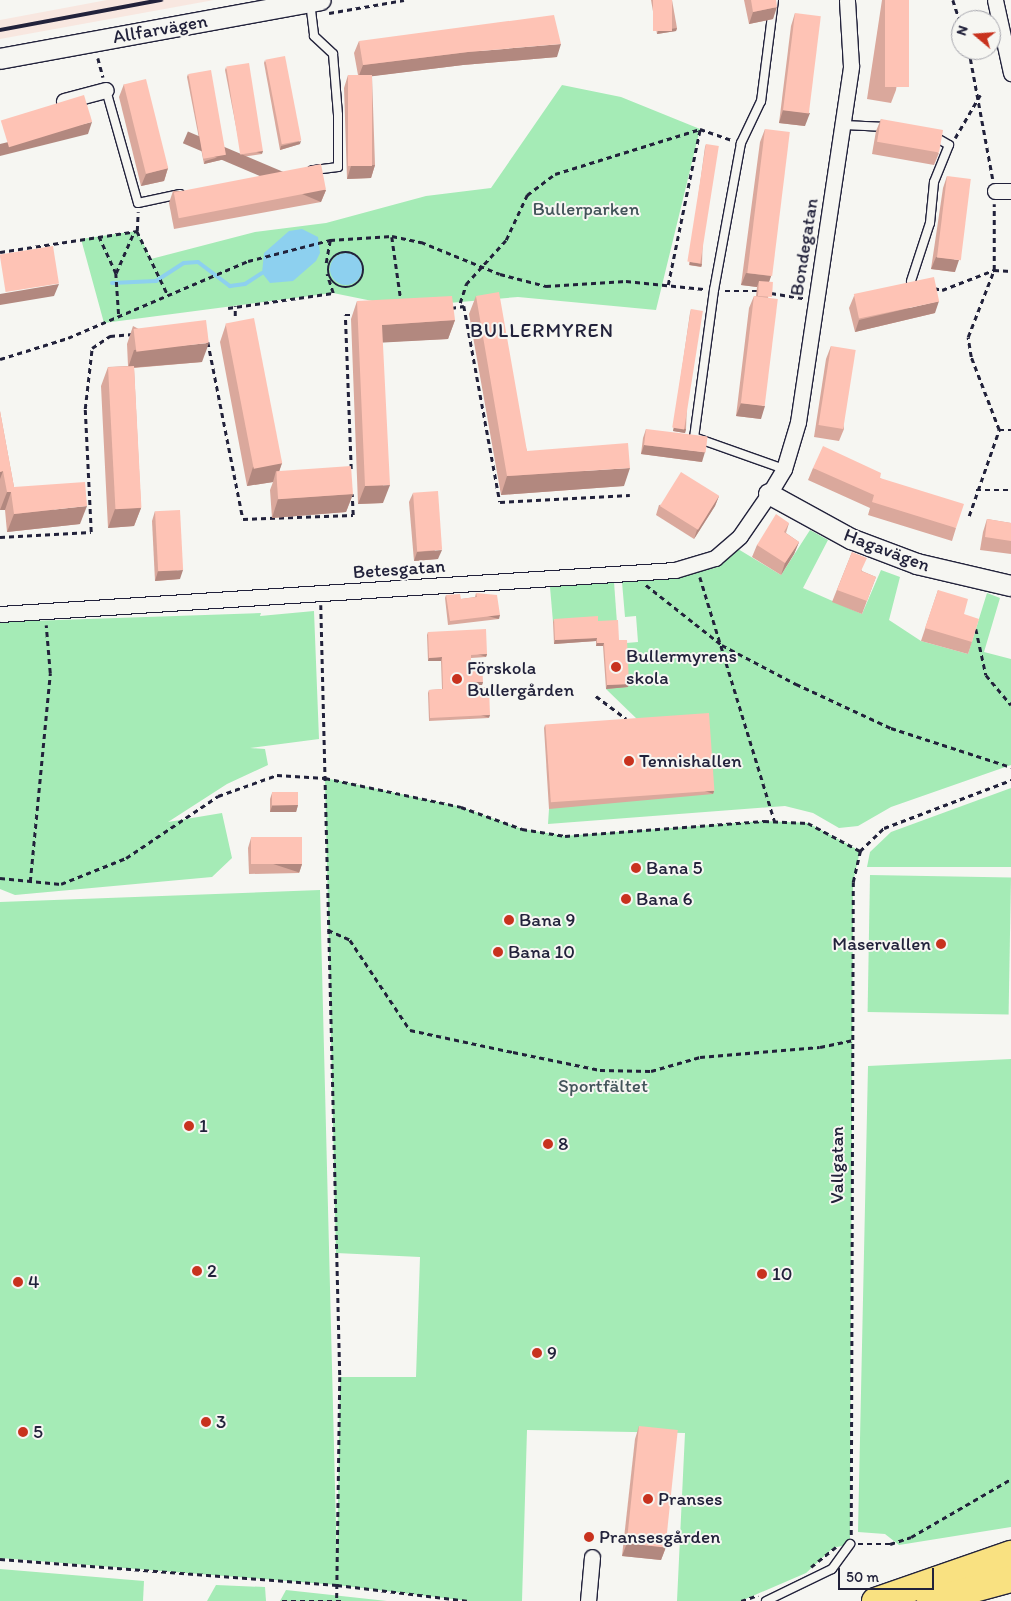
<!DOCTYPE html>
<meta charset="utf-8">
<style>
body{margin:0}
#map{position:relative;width:1011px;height:1601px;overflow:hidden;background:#f6f6f2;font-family:Itim,sans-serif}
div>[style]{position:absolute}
.built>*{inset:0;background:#f8e7e0}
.green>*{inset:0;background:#a5ebb6;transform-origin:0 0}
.water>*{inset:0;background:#8dd0ef}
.round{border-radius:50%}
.stream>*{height:4px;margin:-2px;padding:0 2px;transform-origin:2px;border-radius:2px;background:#8dd0ef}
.path>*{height:2.5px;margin-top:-1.25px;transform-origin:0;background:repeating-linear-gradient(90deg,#22223b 0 5px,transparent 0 9px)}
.path>.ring{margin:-1.25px;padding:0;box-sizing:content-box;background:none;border:2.5px solid #22223b;border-radius:50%}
.roads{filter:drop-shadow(1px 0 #22223b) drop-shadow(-1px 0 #22223b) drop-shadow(0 1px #22223b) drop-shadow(0 -1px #22223b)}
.service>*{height:8px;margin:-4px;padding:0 4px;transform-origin:4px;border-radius:4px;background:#f6f6f2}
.minor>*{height:15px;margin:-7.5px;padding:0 7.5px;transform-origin:7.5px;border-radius:7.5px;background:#f6f6f2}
.tertiary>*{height:20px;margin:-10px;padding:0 10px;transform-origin:10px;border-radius:10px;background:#f6f6f2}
.trunk>*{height:26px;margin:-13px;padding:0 13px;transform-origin:13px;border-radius:13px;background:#f9e181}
.rail>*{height:4px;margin:-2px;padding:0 2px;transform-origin:2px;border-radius:2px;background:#22223b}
.wall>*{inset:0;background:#daa89c}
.shaded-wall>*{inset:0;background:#b2887f;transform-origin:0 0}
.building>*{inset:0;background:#fec3b5;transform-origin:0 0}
.dots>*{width:14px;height:14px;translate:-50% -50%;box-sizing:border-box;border:2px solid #f6f6f2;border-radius:50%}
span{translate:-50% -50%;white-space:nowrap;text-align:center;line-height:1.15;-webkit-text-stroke:4px #f6f6f2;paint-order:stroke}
.street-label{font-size:19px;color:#22223b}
.park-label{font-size:19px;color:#43545a}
.poi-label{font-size:19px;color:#22223b}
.left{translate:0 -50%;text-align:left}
.right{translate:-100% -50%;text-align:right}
.neighbourhood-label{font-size:20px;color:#22223b;letter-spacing:1px}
.north{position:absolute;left:951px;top:10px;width:50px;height:50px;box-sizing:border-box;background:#f6f6f2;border:1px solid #a1a1a9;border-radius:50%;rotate:288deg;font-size:14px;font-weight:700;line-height:20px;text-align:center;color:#22223b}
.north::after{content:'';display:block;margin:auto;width:18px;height:22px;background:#c8321e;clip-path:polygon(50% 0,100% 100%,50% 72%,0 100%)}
.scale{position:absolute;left:838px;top:1568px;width:96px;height:22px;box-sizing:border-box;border:2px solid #22223b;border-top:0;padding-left:6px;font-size:15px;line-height:18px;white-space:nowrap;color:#22223b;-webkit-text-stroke:4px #f6f6f2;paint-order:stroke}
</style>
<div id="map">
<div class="built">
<div style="clip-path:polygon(107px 0,214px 0,0 39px,0 20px)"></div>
</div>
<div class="green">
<div style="clip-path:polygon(562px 85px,621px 97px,700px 129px,656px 310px,518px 297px,402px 307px,333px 293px,104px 323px,81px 239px,137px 231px,151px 259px,255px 232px,326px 223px,426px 196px,491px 188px)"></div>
<div style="clip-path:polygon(810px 530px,828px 540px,803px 588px,862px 614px,881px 570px,900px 577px,889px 620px,921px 641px,968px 654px,987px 593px,1000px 598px,984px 652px,1011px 659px,1011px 765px,891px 807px,858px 826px,839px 828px,813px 813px,785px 806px,548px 824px,549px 809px,639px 721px,606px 689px,626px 643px,638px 642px,636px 616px,625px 617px,622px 582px,715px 568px,738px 549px,781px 575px)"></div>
<div style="clip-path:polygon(614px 582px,617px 623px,553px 622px,550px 587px)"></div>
<div style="clip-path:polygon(314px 611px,319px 739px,250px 748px,265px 749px,268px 765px,227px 784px,168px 822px,222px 813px,232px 858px,212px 877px,15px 895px,0 889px,0 622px,261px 613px,260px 616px)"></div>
<div style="clip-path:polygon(325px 778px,461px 807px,522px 829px,565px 836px,764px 821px,808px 823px,860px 851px,853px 882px,850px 1544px,833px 1548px,806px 1573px,741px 1601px,677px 1601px,685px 1433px,527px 1430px,522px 1601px,469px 1601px,337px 1585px,0 1558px,0 902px,320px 890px,337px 1566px,340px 1377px,416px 1377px,420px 1257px,336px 1253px)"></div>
<div style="clip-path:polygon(1011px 788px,1011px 867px,867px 867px,870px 852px,891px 832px)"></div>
<div style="left:870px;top:875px;width:141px;height:137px;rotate:1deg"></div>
<div style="clip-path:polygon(1011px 1059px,1011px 1527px,899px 1545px,885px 1534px,858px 1532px,868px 1066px)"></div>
<div style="clip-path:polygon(0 1569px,144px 1581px,143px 1601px,0 1601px)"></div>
<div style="clip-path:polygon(216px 1585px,265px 1587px,266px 1601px,207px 1601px)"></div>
<div style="clip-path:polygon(286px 1590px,387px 1601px,280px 1601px)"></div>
</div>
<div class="water">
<div style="clip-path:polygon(302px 229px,318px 237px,320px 253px,316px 261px,293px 281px,270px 283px,262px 273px,264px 253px,289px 231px)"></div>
<div class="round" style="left:330px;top:253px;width:32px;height:32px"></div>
</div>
<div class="stream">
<div style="left:112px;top:283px;width:44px;rotate:-2.6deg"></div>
<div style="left:156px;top:281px;width:33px;rotate:-33deg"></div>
<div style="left:184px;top:263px;width:14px;rotate:-4deg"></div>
<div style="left:198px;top:262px;width:40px;rotate:37deg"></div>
<div style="left:230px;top:286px;width:15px;rotate:-8deg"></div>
<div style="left:245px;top:284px;width:20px;rotate:-33deg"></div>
</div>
<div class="path">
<div style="left:953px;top:0;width:26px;rotate:72deg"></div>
<div style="left:329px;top:13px;width:76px;rotate:-9.8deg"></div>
<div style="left:969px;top:50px;width:131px;rotate:79.5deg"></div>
<div style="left:98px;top:58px;width:20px;rotate:75deg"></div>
<div style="left:955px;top:138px;width:50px;rotate:-59.8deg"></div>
<div style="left:137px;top:231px;width:19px;rotate:-87deg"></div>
<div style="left:99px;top:236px;width:41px;rotate:65.3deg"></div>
<div style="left:116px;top:273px;width:44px;rotate:86.1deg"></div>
<div style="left:392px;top:237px;width:64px;rotate:81.9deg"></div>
<div class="ring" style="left:328px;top:252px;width:33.5px;height:33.5px"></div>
<div style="left:0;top:252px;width:139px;rotate:-8.7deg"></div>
<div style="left:137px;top:231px;width:71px;rotate:64.2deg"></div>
<div style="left:326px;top:263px;width:23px;rotate:-80deg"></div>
<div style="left:116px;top:273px;width:45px;rotate:-66.3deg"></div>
<div style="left:668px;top:285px;width:159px;rotate:-78.4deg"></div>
<div style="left:934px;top:288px;width:8px;rotate:14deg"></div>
<div style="left:942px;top:290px;width:56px;rotate:-21deg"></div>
<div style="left:994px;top:270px;width:17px;rotate:3deg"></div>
<div style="left:725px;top:291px;width:32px"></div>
<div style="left:771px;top:293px;width:33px;rotate:9deg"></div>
<div style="left:460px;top:303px;width:20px;rotate:-72deg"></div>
<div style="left:466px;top:284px;width:59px;rotate:-47.7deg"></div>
<div style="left:506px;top:240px;width:50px;rotate:-65deg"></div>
<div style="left:527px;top:195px;width:35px;rotate:-37deg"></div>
<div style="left:555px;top:174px;width:152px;rotate:-17.2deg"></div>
<div style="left:700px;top:129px;width:34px;rotate:19deg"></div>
<div style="left:228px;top:308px;width:106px;rotate:-8.1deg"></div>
<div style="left:333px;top:293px;width:20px;rotate:-108deg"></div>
<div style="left:451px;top:308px;width:13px;rotate:-9deg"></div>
<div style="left:464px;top:306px;width:199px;rotate:79.6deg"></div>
<div style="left:500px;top:502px;width:130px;rotate:-3.1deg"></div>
<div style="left:235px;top:316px;width:10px;rotate:-90deg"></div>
<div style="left:208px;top:342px;width:180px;rotate:78.8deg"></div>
<div style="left:243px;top:519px;width:110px;rotate:-2.1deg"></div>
<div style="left:353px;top:515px;width:21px;rotate:-93deg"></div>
<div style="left:0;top:359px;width:71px;rotate:-17.2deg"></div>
<div style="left:68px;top:338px;width:196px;rotate:-23.2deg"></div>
<div style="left:248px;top:261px;width:85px;rotate:-14.4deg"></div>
<div style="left:330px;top:240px;width:62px;rotate:-3.7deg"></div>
<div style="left:392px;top:236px;width:30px;rotate:12deg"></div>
<div style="left:421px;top:242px;width:85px;rotate:22.1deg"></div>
<div style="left:500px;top:274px;width:48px;rotate:14.6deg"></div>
<div style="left:546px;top:286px;width:80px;rotate:-3.6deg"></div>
<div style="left:626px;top:281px;width:78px;rotate:5.9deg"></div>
<div style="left:999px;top:430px;width:12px"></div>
<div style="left:351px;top:469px;width:154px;rotate:-92.2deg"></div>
<div style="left:345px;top:315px;width:9px"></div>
<div style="left:976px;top:490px;width:35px"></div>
<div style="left:969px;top:516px;width:91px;rotate:-70.8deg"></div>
<div style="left:999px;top:430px;width:78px;rotate:-111deg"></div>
<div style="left:971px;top:357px;width:20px;rotate:-99deg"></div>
<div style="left:968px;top:337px;width:72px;rotate:-68.8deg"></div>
<div style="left:994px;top:270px;width:66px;rotate:-90deg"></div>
<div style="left:0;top:537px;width:91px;rotate:-3.1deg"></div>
<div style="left:91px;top:532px;width:123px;rotate:-92.8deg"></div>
<div style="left:85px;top:409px;width:61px;rotate:-83.5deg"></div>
<div style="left:92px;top:348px;width:22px;rotate:-34deg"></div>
<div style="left:110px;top:336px;width:23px;rotate:-5deg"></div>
<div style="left:700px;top:577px;width:256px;rotate:73deg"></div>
<div style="left:646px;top:585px;width:97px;rotate:38.3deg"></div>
<div style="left:722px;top:645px;width:84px;rotate:27.8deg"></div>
<div style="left:796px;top:684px;width:105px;rotate:24.9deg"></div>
<div style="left:891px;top:728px;width:126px;rotate:18deg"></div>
<div style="left:321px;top:605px;width:772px;rotate:88.59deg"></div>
<div style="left:340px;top:1377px;width:223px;rotate:90.8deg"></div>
<div style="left:976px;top:629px;width:47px;rotate:77.7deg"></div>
<div style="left:986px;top:675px;width:39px;rotate:50deg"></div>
<div style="left:596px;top:696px;width:38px;rotate:37deg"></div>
<div style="left:0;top:878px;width:61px;rotate:5.6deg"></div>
<div style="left:61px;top:884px;width:70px;rotate:-21.8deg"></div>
<div style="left:126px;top:858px;width:111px;rotate:-34deg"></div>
<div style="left:218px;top:796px;width:63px;rotate:-19.6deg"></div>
<div style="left:277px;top:775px;width:48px;rotate:3.6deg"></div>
<div style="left:325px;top:778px;width:139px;rotate:12deg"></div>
<div style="left:461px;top:807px;width:65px;rotate:19.8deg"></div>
<div style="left:522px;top:829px;width:44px;rotate:9.2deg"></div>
<div style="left:565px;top:836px;width:200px;rotate:-4.3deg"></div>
<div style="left:764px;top:821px;width:44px;rotate:2.6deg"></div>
<div style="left:808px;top:823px;width:59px;rotate:28.3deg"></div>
<div style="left:30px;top:882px;width:210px;rotate:-84.5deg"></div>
<div style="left:50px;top:673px;width:48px;rotate:-94.8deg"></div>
<div style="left:328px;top:930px;width:24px;rotate:24deg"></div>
<div style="left:350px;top:940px;width:108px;rotate:56.3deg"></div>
<div style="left:410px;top:1030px;width:105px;rotate:12.1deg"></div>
<div style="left:513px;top:1052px;width:89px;rotate:11.7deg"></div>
<div style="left:600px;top:1070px;width:51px;rotate:1.1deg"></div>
<div style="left:651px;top:1071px;width:51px;rotate:-15.9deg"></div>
<div style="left:700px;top:1057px;width:120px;rotate:-4.8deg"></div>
<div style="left:820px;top:1047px;width:34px;rotate:-12deg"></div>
<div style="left:851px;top:1535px;width:653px;rotate:-89.82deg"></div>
<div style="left:853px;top:882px;width:32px;rotate:-77deg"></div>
<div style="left:860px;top:851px;width:33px;rotate:-44deg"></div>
<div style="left:884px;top:828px;width:136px;rotate:-20.7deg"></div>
<div style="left:858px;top:1544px;width:32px"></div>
<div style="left:890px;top:1544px;width:22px;rotate:-18deg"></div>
<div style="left:911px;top:1537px;width:116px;rotate:-30.1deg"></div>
<div style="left:0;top:1559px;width:338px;rotate:4.4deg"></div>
<div style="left:337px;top:1585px;width:133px;rotate:6.9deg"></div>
<div style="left:811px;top:1567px;width:32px;rotate:-39deg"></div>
<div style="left:282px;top:1601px;width:59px"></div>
<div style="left:741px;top:1601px;width:18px;rotate:-19deg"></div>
</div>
<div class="roads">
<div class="service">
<div style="left:774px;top:0;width:102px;rotate:97.3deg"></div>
<div style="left:761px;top:101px;width:47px;rotate:115.5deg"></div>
<div style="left:741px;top:143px;width:149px;rotate:100.4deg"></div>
<div style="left:714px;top:290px;width:148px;rotate:97.7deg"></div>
<div style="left:694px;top:437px;width:96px;rotate:19.6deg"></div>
<div style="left:310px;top:2px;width:34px;rotate:83deg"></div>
<div style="left:314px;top:36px;width:26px;rotate:43deg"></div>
<div style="left:333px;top:54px;width:61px;rotate:85.3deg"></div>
<div style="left:338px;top:115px;width:52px;rotate:90deg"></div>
<div style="left:338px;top:167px;width:26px;rotate:173deg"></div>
<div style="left:106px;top:90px;width:117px;rotate:74.2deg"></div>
<div style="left:138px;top:203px;width:43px;rotate:-12.1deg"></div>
<div style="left:843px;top:125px;width:44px;rotate:2.6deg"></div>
<div style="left:911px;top:281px;width:61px;rotate:-71.9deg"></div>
<div style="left:930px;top:223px;width:41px;rotate:-84.4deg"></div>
<div style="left:934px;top:182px;width:40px;rotate:-68deg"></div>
<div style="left:949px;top:145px;width:20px;rotate:-150deg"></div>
<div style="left:766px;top:1601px;width:73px;rotate:-25.9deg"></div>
<div style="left:832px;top:1569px;width:31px;rotate:-54deg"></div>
</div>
<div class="minor">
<div style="left:995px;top:0;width:75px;rotate:77.6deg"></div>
<div style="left:64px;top:101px;width:43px;rotate:-14.7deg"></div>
<div style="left:995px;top:191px;width:16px"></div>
<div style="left:0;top:614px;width:676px;rotate:-3.73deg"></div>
<div style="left:675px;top:570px;width:42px;rotate:-16.7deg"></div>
<div style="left:715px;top:558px;width:33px;rotate:-41deg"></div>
<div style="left:740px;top:536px;width:51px;rotate:-55.4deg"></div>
<div style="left:769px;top:494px;width:29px;rotate:-59deg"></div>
<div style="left:784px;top:469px;width:49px;rotate:-73.4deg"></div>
<div style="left:798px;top:422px;width:360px;rotate:-81.5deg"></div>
<div style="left:851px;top:66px;width:66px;rotate:-93.5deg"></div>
<div style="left:588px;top:1601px;width:44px;rotate:-84.8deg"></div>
</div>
<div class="tertiary">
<div style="left:0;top:59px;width:326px;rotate:-10.4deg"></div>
<div style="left:769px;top:494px;width:94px;rotate:28.8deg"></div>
<div style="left:851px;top:539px;width:71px;rotate:20.7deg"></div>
<div style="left:917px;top:564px;width:97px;rotate:13.2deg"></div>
</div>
<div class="trunk">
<div style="left:875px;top:1601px;width:144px;rotate:-19.1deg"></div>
<div style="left:930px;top:1601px;width:84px;rotate:-15.2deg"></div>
</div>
</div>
<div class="rail">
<div style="left:0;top:30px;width:164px;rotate:-10.6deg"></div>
</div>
<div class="wall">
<div style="clip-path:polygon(651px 0,672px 0,677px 28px,676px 31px,657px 34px)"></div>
<div style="clip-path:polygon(744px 0,776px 0,773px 19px,749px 24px)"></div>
<div style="clip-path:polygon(882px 0,909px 0,896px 90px,891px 103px,867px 99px)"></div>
<div style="clip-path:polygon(795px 13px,805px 126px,779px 123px,791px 26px)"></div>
<div style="clip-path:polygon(359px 41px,557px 57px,463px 65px,372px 76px,375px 165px,371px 178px,347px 179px,344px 88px,348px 75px,358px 75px,354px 53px)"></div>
<div style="clip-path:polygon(265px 60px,300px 144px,280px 150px,264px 63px)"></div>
<div style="clip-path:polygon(226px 67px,262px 154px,242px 157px,225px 70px)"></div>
<div style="clip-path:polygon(188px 74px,226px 155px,225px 159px,204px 164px,187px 77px)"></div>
<div style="clip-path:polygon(124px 84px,168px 168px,164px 181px,141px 186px,119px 97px)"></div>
<div style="clip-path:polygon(881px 119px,939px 153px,934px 165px,872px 154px,876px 131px)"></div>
<div style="clip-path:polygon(765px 129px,771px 276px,769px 282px,761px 419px,736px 416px,749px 308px,754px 296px,756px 296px,757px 287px,741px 285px,760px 142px)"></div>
<div style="clip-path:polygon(706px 144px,702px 264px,701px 267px,689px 265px,705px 147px)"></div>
<div style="clip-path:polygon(947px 176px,955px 272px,931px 269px,943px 188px)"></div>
<div style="clip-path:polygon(326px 190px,321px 202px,174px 229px,169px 203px,173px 191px)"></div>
<div style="clip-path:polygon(476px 296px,527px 451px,624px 486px,501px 495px,469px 314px)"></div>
<div style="clip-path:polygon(854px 296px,935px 313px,855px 332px,849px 308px)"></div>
<div style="clip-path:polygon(357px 301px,455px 320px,448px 339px,382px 342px,383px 503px,358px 504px,351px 319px)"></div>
<div style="clip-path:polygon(691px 309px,686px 429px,685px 433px,673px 431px,690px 313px)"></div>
<div style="clip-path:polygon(226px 324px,282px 463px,279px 471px,353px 494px,346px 512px,272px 518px,270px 490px,273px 482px,247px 486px,220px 342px)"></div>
<div style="clip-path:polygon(133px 326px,202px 362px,134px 368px,141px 508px,134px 526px,108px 528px,101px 386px,108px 367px,128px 366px,127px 344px)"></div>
<div style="clip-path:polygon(831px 346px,844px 429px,839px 441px,814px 437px,826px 359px)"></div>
<div style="clip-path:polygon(0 411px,14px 487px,80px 524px,7px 532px,5px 510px,0 510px)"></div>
<div style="clip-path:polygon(646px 429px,702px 462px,641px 454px,643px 438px)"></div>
<div style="clip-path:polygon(813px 468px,880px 478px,956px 528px,952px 541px,868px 515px,870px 508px,808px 480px)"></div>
<div style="clip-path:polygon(413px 493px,438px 559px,414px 561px,409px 502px)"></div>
<div style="clip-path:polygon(719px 496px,715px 506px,694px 539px,656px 515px,659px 505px)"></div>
<div style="clip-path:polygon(155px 511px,180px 579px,155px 581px,152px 521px)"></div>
<div style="clip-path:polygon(987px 519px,1011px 523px,1011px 554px,980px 550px,983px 532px)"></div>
<div style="clip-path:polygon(789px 523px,786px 533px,799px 542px,794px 554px,781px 575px,752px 557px,757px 545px)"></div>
<div style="clip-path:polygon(852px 552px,862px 571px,876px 577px,862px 614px,832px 602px)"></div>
<div style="clip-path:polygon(938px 590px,964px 614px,972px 642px,968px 654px,921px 641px)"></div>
<div style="clip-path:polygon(476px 593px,499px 619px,448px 625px,445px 598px,446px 595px,461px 599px,475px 597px)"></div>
<div style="clip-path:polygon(554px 619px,598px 621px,619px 640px,628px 687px,606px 689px,603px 646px,596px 646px,596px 641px,554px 644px,553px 622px)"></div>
<div style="clip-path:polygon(428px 632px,487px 654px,486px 657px,471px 658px,471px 662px,483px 682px,482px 685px,472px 685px,472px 687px,489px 718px,429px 721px,428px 693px,429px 690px,442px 689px,441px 661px,428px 661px,427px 635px)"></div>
<div style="clip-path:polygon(545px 725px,714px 791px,713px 794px,549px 809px,544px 728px)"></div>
<div style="clip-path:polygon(272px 793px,298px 805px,296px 812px,270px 812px,270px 799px)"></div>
<div style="clip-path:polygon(251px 838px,302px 864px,299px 873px,249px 874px,248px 848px)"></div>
<div style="clip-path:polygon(639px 1426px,666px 1547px,661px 1560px,622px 1556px,635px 1439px)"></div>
</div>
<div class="shaded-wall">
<div style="clip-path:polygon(777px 7px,773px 19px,749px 24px,753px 12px)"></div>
<div style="clip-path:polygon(677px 28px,676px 31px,657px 34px,658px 31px)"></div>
<div style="clip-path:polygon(561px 44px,557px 57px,463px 65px,358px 78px,363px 65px,468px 52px)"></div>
<div style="clip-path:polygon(783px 110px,810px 113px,805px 126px,779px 123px)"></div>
<div style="clip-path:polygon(92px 122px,88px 134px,0 156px,0 144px)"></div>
<div style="clip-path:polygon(301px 141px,300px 144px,280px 150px,281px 146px)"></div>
<div style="left:263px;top:151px;width:3px;height:20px;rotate:108deg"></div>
<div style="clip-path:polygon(226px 155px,225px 159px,204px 164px,205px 161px)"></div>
<div style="clip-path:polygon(375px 165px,371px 178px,347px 179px,351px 166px)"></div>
<div style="clip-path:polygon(168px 168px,164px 181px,141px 186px,146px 174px)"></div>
<div style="left:326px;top:190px;width:13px;height:150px;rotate:113deg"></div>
<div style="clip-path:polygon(936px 257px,959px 260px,955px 272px,931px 269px)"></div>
<div style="left:690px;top:262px;width:12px;height:3px;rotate:9deg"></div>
<div style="clip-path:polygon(746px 273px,771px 276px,767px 288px,759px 281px,757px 287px,741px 285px)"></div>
<div style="clip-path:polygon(59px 284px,54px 296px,0 305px,0 294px)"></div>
<div style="clip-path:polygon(939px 301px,935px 313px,855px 332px,859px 320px)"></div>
<div style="clip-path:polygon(455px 320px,448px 339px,375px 343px,382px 325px)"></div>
<div style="clip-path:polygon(209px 343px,202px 362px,128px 368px,134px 350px)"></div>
<div style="clip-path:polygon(741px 403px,765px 406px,761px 419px,736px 416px)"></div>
<div style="clip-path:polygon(674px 428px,686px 429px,685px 433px,673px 431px)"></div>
<div style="clip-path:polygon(644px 445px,705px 452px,702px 462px,641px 454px)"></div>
<div style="clip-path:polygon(282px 463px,277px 478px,276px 471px,273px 482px,247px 486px,253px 467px)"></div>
<div style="clip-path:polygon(630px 468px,624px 486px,501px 495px,507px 476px)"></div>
<div style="clip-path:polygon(3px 471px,0 479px,0 472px)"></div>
<div style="clip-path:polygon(390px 485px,383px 503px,358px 504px,365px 486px)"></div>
<div style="clip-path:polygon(7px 492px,11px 492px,5px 510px,0 510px)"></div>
<div style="clip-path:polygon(353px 494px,346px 512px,272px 518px,278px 499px)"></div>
<div style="clip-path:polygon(719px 496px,715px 506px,694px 539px,697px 530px)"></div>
<div style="clip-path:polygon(87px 506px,80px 524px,7px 532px,14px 514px)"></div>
<div style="clip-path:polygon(141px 508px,134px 526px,108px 528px,115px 509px)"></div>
<div style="clip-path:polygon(799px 542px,794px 554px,781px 575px,785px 563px)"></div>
<div style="clip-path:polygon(442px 550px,438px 559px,414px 561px,417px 552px)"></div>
<div style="clip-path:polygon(183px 570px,180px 579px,155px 581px,158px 571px)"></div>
<div style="left:500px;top:615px;width:4px;height:50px;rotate:104deg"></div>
<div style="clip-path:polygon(597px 638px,596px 641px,554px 644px,555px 640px)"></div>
<div style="clip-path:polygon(597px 643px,604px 643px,603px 646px,596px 646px)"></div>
<div style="left:487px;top:654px;width:3px;height:16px;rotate:108deg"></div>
<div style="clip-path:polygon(442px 657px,441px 661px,428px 661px,429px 658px)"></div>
<div style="clip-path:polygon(472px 682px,483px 682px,482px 685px,471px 685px)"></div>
<div style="clip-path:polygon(629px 684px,628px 687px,606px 689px,607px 685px)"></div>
<div style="left:490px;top:715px;width:3px;height:60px;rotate:108deg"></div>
<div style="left:714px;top:791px;width:3px;height:165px;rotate:108deg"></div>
<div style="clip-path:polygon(298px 805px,296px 812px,270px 812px,272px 806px)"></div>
<div style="left:302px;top:864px;width:9px;height:50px;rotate:108deg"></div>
<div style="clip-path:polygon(627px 1543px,666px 1547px,661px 1560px,622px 1556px)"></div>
</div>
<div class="building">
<div style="left:653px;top:0;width:19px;height:31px"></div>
<div style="clip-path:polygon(751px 0,776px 0,777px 7px,753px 12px)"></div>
<div style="left:885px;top:0;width:24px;height:87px"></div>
<div style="left:795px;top:13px;width:26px;height:98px;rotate:7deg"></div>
<div style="clip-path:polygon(554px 15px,561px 44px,468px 52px,363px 65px,359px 41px)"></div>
<div style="left:285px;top:56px;width:86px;height:20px;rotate:79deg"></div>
<div style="left:249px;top:63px;width:89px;height:23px;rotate:81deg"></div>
<div style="left:211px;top:70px;width:86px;height:23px;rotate:80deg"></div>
<div style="left:348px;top:75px;width:24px;height:91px"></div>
<div style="left:146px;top:79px;width:92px;height:23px;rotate:76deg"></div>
<div style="left:84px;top:95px;width:28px;height:87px;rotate:73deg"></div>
<div style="left:881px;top:119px;width:63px;height:23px;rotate:10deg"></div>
<div style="left:765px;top:129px;width:25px;height:145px;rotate:7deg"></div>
<div style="left:706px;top:144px;width:13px;height:119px;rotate:9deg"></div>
<div style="left:321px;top:164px;width:26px;height:150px;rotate:79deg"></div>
<div style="left:947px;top:176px;width:24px;height:82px;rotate:7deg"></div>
<div style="left:53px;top:246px;width:38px;height:54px;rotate:81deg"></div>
<div style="left:934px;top:277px;width:25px;height:82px;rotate:78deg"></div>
<div style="left:759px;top:281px;width:14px;height:15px;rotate:4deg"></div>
<div style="clip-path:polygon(499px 292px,527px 451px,628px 443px,630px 468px,507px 476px,476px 296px)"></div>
<div style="clip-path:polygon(452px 296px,455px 320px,382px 325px,390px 485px,365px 486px,357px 301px)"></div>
<div style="left:754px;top:296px;width:24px;height:108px;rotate:7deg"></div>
<div style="left:691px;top:309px;width:12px;height:120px;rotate:9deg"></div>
<div style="left:254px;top:318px;width:148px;height:29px;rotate:79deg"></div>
<div style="left:206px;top:320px;width:23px;height:73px;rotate:83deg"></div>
<div style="left:831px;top:346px;width:25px;height:80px;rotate:9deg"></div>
<div style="left:134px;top:366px;width:142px;height:26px;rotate:87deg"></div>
<div style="clip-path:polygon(0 411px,14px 487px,85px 482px,87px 506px,14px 514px,11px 492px,7px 492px,3px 471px,0 472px)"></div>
<div style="left:646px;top:429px;width:62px;height:16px;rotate:7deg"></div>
<div style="clip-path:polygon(823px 446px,881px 473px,880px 478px,964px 504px,956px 528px,872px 502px,874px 495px,813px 468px)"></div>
<div style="left:351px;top:466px;width:28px;height:75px;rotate:86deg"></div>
<div style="left:681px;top:472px;width:45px;height:40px;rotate:32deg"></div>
<div style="left:438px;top:491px;width:59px;height:25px;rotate:86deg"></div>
<div style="left:180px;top:510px;width:60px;height:25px;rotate:87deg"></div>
<div style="clip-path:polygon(776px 514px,789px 523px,784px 532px,799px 542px,785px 563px,757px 545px)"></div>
<div style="clip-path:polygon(987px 519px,1011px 523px,1011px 541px,985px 537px)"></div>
<div style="clip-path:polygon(852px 552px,867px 558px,861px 571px,876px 577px,867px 601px,837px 590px)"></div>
<div style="clip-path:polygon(938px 590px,968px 599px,964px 614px,979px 619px,972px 642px,925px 628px)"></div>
<div style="clip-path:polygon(476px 593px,497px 595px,500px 615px,450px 621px,446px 595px,460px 594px,461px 599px,477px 597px)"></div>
<div style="clip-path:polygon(598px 616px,598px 621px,618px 620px,619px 640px,627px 640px,629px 684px,607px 685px,604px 643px,597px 643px,597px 638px,555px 640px,554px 619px)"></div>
<div style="clip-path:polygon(486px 629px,487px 654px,471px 655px,471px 662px,482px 661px,483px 682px,472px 682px,472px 687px,489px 687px,490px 715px,430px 718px,429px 690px,443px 689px,442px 657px,429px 658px,428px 632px)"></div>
<div style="left:709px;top:713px;width:78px;height:164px;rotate:86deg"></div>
<div style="left:298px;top:792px;width:13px;height:26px;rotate:90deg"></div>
<div style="left:302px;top:837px;width:27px;height:51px;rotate:90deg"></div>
<div style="left:639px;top:1426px;width:39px;height:118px;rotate:6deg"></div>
</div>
<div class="dots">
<div style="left:616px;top:667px;background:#c8321e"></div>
<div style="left:457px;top:679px;background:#c8321e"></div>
<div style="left:629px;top:761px;background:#c8321e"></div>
<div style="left:636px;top:868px;background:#c8321e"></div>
<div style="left:626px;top:899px;background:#c8321e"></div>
<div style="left:509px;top:920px;background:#c8321e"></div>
<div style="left:941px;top:944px;background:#c8321e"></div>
<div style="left:498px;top:952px;background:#c8321e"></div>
<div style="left:189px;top:1126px;background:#c8321e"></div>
<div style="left:548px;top:1144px;background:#c8321e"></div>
<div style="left:197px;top:1271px;background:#c8321e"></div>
<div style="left:762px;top:1274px;background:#c8321e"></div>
<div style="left:18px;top:1282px;background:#c8321e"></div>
<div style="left:537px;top:1353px;background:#c8321e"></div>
<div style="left:206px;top:1422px;background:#c8321e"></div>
<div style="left:23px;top:1432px;background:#c8321e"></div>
<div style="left:648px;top:1499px;background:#c8321e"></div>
<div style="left:589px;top:1537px;background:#c8321e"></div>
</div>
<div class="street-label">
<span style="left:160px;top:29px;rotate:-10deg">Allfarvägen</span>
<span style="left:804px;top:247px;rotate:-81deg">Bondegatan</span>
<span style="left:887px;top:550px;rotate:21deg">Hagavägen</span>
<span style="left:399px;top:569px;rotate:-4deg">Betesgatan</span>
<span style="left:837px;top:1165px;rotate:-90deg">Vallgatan</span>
</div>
<div class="park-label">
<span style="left:586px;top:209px">Bullerparken</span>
<span style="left:603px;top:1086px">Sportfältet</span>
</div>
<div class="poi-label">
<span class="left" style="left:626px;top:667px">Bullermyrens<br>skola</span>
<span class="left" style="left:467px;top:679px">Förskola<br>Bullergården</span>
<span class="left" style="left:639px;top:761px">Tennishallen</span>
<span class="left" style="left:646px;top:868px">Bana 5</span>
<span class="left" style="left:636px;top:899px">Bana 6</span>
<span class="left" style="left:519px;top:920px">Bana 9</span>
<span class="right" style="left:931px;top:944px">Maservallen</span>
<span class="left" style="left:508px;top:952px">Bana 10</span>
<span class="left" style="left:199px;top:1126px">1</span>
<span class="left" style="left:558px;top:1144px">8</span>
<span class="left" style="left:207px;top:1271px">2</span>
<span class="left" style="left:772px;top:1274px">10</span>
<span class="left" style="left:28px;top:1282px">4</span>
<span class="left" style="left:547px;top:1353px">9</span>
<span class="left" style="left:216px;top:1422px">3</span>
<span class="left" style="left:33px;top:1432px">5</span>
<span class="left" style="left:658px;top:1499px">Pranses</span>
<span class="left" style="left:599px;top:1537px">Pransesgården</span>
</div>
<div class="neighbourhood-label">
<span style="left:542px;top:330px">BULLERMYREN</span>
</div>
<div class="north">N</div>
<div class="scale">50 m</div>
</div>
